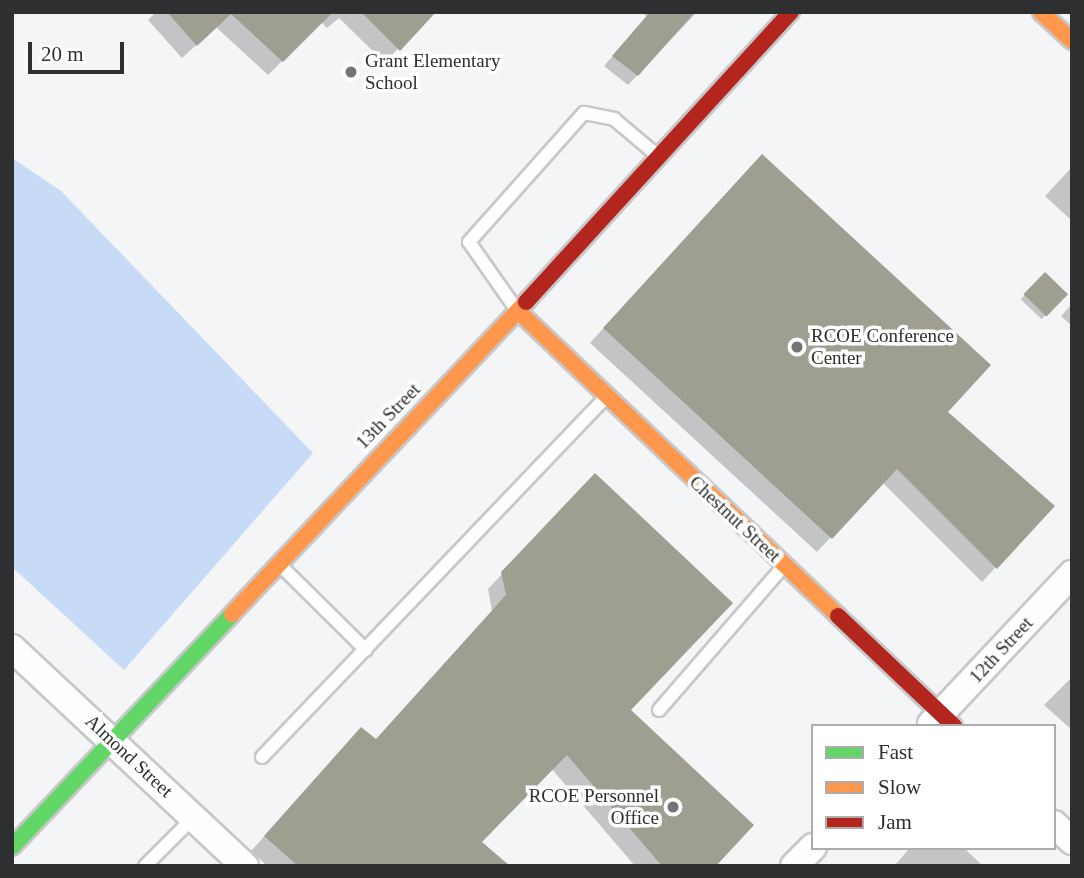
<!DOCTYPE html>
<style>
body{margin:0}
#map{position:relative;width:1084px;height:878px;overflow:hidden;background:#f4f5f7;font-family:"Times New Roman",serif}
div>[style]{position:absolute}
.green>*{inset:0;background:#c7daf6}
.shadow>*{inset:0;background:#0003;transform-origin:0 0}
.building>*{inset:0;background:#9f9f91;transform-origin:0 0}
.roads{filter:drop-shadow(2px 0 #c8c8ca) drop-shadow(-2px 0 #c8c8ca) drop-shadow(0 2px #c8c8ca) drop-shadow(0 -2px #c8c8ca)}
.lane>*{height:12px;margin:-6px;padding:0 6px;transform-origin:6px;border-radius:6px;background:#fdfefe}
.street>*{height:26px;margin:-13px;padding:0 13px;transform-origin:13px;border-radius:13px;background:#fdfefe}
.fast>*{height:16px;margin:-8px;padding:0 8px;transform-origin:8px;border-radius:8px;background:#63d668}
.slow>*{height:16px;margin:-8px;padding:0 8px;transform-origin:8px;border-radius:8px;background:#ff974d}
.jam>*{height:16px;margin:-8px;padding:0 8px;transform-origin:8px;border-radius:8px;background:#b3261e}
.dots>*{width:19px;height:19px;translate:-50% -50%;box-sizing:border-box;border:4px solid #fff;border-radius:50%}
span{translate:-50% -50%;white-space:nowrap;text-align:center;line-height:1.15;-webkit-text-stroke:7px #fff;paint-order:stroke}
.poi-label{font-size:19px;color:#2e2f30}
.left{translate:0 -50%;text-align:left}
.right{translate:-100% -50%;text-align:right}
.street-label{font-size:19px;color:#2e2f30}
.frame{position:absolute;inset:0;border:14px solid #2e2f30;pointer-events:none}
.legend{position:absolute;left:811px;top:724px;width:245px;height:126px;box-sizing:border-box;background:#fff;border:2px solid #abacac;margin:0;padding:9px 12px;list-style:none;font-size:21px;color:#2e2f30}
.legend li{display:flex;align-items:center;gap:14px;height:35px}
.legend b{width:35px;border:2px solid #abacac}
.scale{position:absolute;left:28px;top:42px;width:96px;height:32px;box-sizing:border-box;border:4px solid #2e2f30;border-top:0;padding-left:9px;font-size:21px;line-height:24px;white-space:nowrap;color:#2e2f30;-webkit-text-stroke:5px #fff;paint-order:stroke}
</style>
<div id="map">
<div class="green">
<div style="clip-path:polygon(12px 158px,61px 191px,313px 453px,124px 670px,12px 567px)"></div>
</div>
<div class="shadow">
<div style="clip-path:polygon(156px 12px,431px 12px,385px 63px,339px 18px,327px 28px,321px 22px,268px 75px,216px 27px,182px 58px,148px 20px)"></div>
<div style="clip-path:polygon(643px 12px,697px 12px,628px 85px,604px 66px,647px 17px)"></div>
<div style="clip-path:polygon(1072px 167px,1072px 221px,1045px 196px)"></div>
<div style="clip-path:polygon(748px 170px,946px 412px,1052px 506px,982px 582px,882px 482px,817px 552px,590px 343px)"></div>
<div style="left:1045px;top:274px;width:29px;height:35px;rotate:44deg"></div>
<div style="clip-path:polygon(1072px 304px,1072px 326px,1061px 316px)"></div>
<div style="clip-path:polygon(581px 490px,629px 710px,714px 866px,635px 866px,551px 768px,480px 842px,480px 866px,267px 866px,251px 851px,347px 744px,375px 741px,492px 611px,488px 589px)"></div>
<div style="clip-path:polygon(1072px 677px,1072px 730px,1044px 705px)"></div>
<div style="clip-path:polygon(910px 848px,964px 848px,982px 865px,994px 866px,894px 866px)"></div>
</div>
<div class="building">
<div style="clip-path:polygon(167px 12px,333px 12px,283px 62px,231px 14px,197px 46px)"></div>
<div style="clip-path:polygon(361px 12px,436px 12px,400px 51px)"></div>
<div style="clip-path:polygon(650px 12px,695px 12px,638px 76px,612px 56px)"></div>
<div style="clip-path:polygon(762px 154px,991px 365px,948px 412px,1055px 506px,997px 569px,897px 469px,832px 539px,603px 328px)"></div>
<div style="left:1045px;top:272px;width:32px;height:31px;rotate:44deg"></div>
<div style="clip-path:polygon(595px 473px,733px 603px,631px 710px,754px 825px,716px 866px,662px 866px,567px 755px,482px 842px,510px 866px,298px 866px,264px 836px,361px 727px,376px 739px,506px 595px,501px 572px)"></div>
</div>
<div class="roads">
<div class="lane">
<div style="left:516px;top:309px;width:82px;rotate:-125deg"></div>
<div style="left:469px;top:242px;width:173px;rotate:-48.3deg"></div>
<div style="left:584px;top:113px;width:31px;rotate:11deg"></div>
<div style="left:614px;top:119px;width:57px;rotate:40.1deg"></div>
<div style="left:282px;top:567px;width:118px;rotate:44.7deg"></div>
<div style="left:659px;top:710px;width:188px;rotate:-49.1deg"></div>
<div style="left:262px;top:757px;width:495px;rotate:-46.3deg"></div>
<div style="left:145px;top:866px;width:69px;rotate:-45deg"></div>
</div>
<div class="street">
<div style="left:12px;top:648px;width:319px;rotate:43.1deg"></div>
<div style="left:931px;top:724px;width:206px;rotate:-46.8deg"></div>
<div style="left:1054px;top:824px;width:25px;rotate:43deg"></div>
<div style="left:794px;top:866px;width:27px;rotate:-45deg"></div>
</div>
<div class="fast">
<div style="left:12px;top:847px;width:320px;rotate:-46.6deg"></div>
</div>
<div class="slow">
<div style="left:1041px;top:12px;width:42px;rotate:43.1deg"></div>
<div style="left:518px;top:311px;width:442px;rotate:43.6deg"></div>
<div style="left:232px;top:614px;width:429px;rotate:-46.7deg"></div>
</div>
<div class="jam">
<div style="left:526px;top:302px;width:393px;rotate:-47.6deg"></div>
<div style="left:838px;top:616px;width:160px;rotate:43.5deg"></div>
</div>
</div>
<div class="dots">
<div style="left:351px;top:72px;background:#737476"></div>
<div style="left:797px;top:347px;background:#737476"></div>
<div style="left:673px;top:807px;background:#737476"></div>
</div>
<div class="poi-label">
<span class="left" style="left:365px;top:72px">Grant Elementary<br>School</span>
<span class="left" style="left:811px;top:347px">RCOE Conference<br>Center</span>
<span class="right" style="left:659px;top:807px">RCOE Personnel<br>Office</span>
</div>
<div class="street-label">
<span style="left:388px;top:416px;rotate:-46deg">13th Street</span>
<span style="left:735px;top:519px;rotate:43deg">Chestnut Street</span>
<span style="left:1001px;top:650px;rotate:-47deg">12th Street</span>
<span style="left:129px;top:756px;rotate:43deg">Almond Street</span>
</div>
<div class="frame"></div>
<ul class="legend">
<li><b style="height:9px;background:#63d668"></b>Fast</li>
<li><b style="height:9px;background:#ff974d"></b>Slow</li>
<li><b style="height:9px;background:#b3261e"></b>Jam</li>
</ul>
<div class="scale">20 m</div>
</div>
